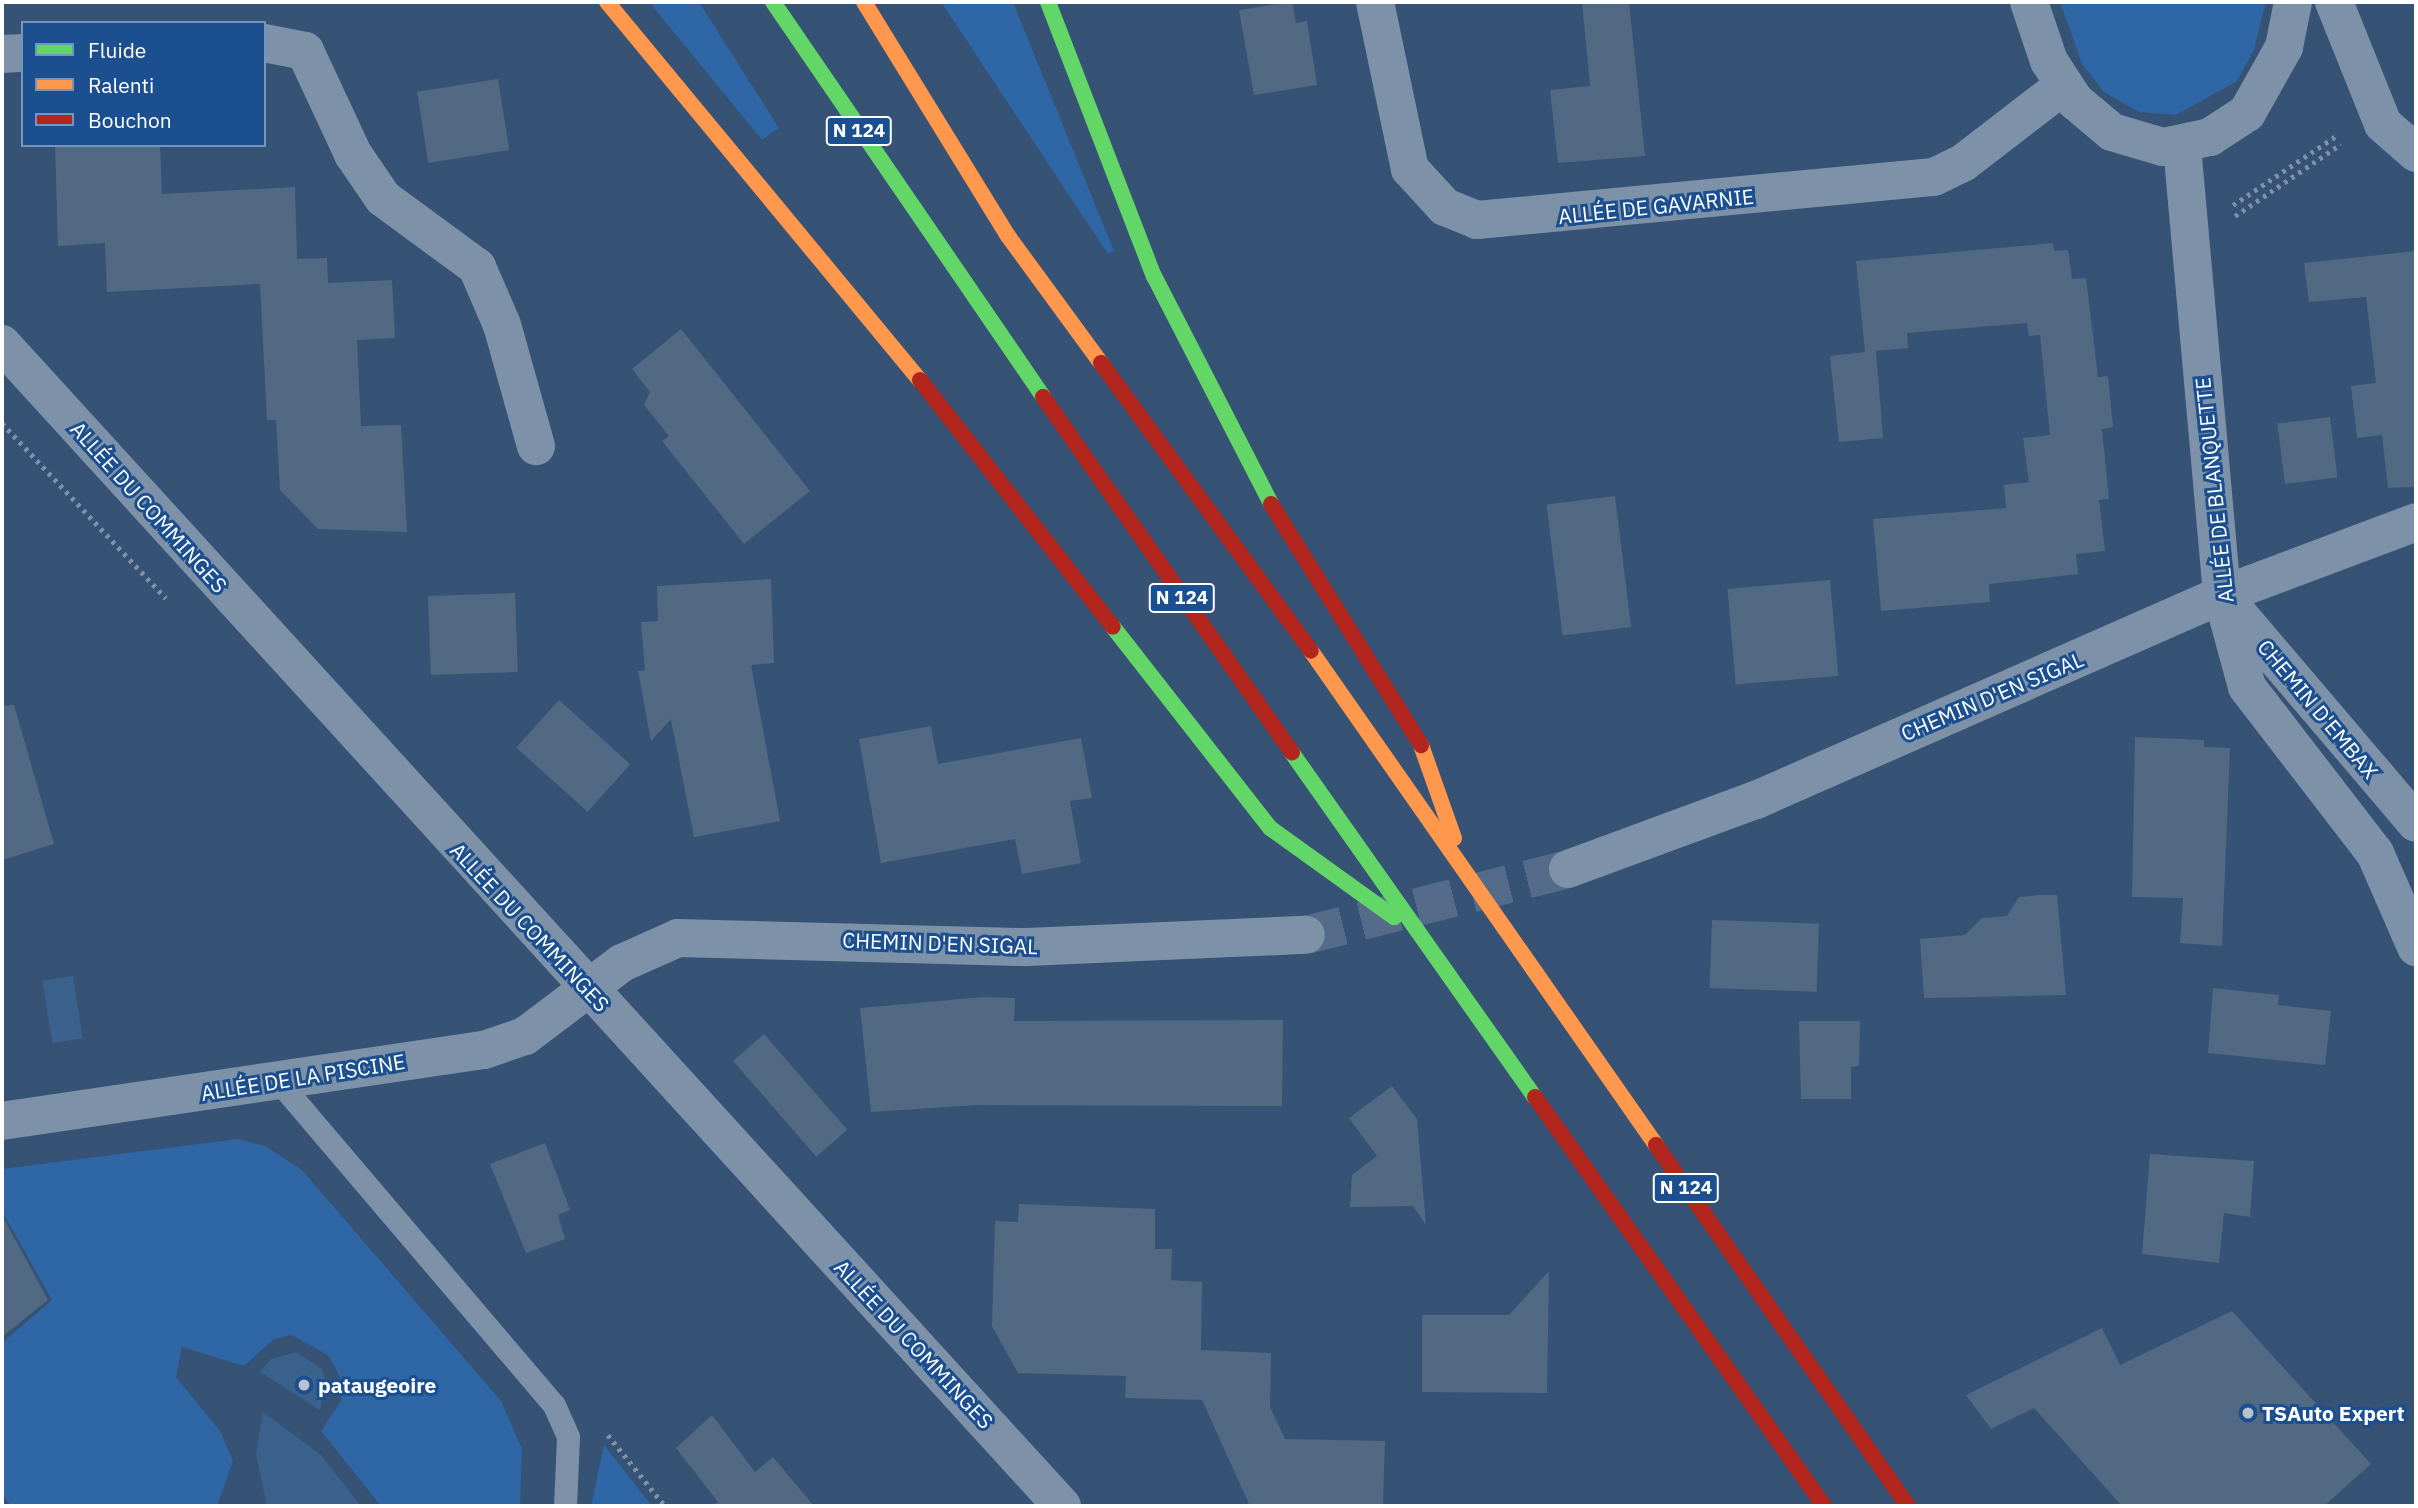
<!DOCTYPE html>
<meta charset="utf-8">
<style>
body{margin:0}
#map{position:relative;width:2418px;height:1508px;overflow:hidden;background:#365274;font-family:"IBM Plex Sans",sans-serif}
div>[style]{position:absolute}
.green>*{inset:0;background:#2f66a5}
.water>*{inset:0;background:#3b618d;transform-origin:0 0}
.building>*{inset:0;background:#526984;transform-origin:0 0}
.street-tunnel>*{height:38px;margin-top:-19px;transform-origin:0;background:repeating-linear-gradient(90deg,#546c89 0 38px,transparent 0 57px)}
.path>*{height:4.5px;margin-top:-2.25px;transform-origin:0;background:repeating-linear-gradient(90deg,#7d92a8 0 3.5px,transparent 0 8.5px)}
.lane>*{height:23px;margin:-11.5px;padding:0 11.5px;transform-origin:11.5px;border-radius:11.5px;background:#7d92a8}
.street>*{height:38px;margin:-19px;padding:0 19px;transform-origin:19px;border-radius:19px;background:#7d92a8}
.fast>*{height:16px;margin:-8px;padding:0 8px;transform-origin:8px;border-radius:8px;background:#63d668}
.slow>*{height:16px;margin:-8px;padding:0 8px;transform-origin:8px;border-radius:8px;background:#ff974d}
.jam>*{height:16px;margin:-8px;padding:0 8px;transform-origin:8px;border-radius:8px;background:#b3261e}
.dots>*{width:19px;height:19px;translate:-50% -50%;box-sizing:border-box;border:4px solid #1b4f8f;border-radius:50%}
span{translate:-50% -50%;white-space:nowrap;text-align:center;line-height:1.15;-webkit-text-stroke:6px #1b4f8f;paint-order:stroke}
.shield-label span{padding:2px 5px;background:#1b4f8f;border:2px solid;border-radius:5px;-webkit-text-stroke-width:0}
.shield-label{font-size:19px;color:#fff;font-weight:700}
.street-label{font-size:21px;color:#fff}
.poi-label{font-size:21px;color:#fff;font-weight:700}
.left{translate:0 -50%;text-align:left}
.frame{position:absolute;inset:0;border:4px solid #fff;pointer-events:none}
.legend{position:absolute;left:21px;top:21px;width:245px;height:126px;box-sizing:border-box;background:#1b4f8f;border:2px solid #7695bc;margin:0;padding:9px 12px;list-style:none;font-size:21px;color:#fff}
.legend li{display:flex;align-items:center;gap:14px;height:35px}
.legend b{width:35px;border:2px solid #7695bc}
</style>
<div id="map">
<div class="green">
<div style="clip-path:polygon(649px 2px,699px 2px,779px 128px,762px 140px)"></div>
<div style="clip-path:polygon(941px 2px,1013px 2px,1114px 251px,1108px 254px)"></div>
<div style="clip-path:polygon(2060px 2px,2265px 2px,2265px 5px,2254px 50px,2237px 81px,2176px 115px,2139px 112px,2104px 92px,2082px 64px)"></div>
<div style="clip-path:polygon(238px 1139px,265px 1146px,302px 1170px,501px 1401px,522px 1449px,520px 1506px,381px 1506px,321px 1431px,341px 1401px,341px 1379px,329px 1356px,292px 1335px,274px 1339px,244px 1366px,182px 1347px,176px 1377px,220px 1431px,233px 1461px,217px 1506px,11px 1506px,2px 1494px,2px 1343px,52px 1300px,2px 1211px,2px 1169px)"></div>
<div style="clip-path:polygon(604px 1445px,652px 1506px,591px 1506px)"></div>
</div>
<div class="water">
<div style="left:73px;top:976px;width:63px;height:31px;rotate:81deg"></div>
<div style="clip-path:polygon(296px 1352px,321px 1368px,326px 1380px,320px 1410px,260px 1372px,271px 1359px)"></div>
<div style="clip-path:polygon(263px 1412px,321px 1455px,361px 1506px,267px 1506px,256px 1454px)"></div>
</div>
<div class="building">
<div style="clip-path:polygon(1292px 2px,1296px 23px,1307px 21px,1317px 85px,1254px 95px,1239px 10px)"></div>
<div style="clip-path:polygon(1582px 2px,1629px 2px,1645px 156px,1558px 163px,1550px 90px,1590px 86px)"></div>
<div style="left:498px;top:79px;width:72px;height:82px;rotate:81deg"></div>
<div style="clip-path:polygon(55px 145px,160px 145px,162px 194px,295px 187px,297px 259px,327px 258px,328px 283px,392px 280px,395px 338px,357px 340px,361px 426px,401px 425px,407px 532px,318px 529px,280px 490px,276px 420px,267px 420px,260px 284px,107px 292px,105px 243px,58px 246px)"></div>
<div style="clip-path:polygon(2053px 243px,2054px 251px,2068px 250px,2072px 279px,2086px 278px,2098px 377px,2108px 376px,2113px 427px,2102px 429px,2109px 499px,2099px 500px,2105px 551px,2076px 554px,2078px 574px,1989px 584px,1990px 602px,1881px 611px,1873px 519px,2006px 508px,2004px 485px,2029px 482px,2023px 438px,2050px 435px,2040px 335px,2029px 336px,2027px 323px,1907px 333px,1908px 348px,1876px 351px,1883px 438px,1839px 442px,1830px 356px,1865px 352px,1856px 261px)"></div>
<div style="clip-path:polygon(2416px 251px,2416px 487px,2388px 488px,2382px 435px,2357px 438px,2351px 386px,2376px 383px,2366px 297px,2309px 302px,2304px 263px)"></div>
<div style="clip-path:polygon(681px 329px,810px 491px,744px 544px,662px 441px,669px 436px,644px 405px,650px 392px,632px 369px)"></div>
<div style="left:2330px;top:417px;width:61px;height:53px;rotate:83deg"></div>
<div style="left:1615px;top:496px;width:132px;height:69px;rotate:83deg"></div>
<div style="clip-path:polygon(771px 579px,774px 663px,751px 665px,780px 821px,694px 837px,671px 719px,651px 741px,638px 671px,645px 670px,641px 622px,658px 621px,657px 586px)"></div>
<div style="left:1830px;top:580px;width:96px;height:103px;rotate:85deg"></div>
<div style="left:515px;top:593px;width:79px;height:87px;rotate:88deg"></div>
<div style="left:559px;top:700px;width:96px;height:64px;rotate:42deg"></div>
<div style="clip-path:polygon(14px 705px,54px 844px,2px 860px,2px 706px)"></div>
<div style="clip-path:polygon(931px 726px,938px 764px,1081px 738px,1092px 798px,1070px 801px,1081px 863px,1022px 874px,1015px 839px,881px 863px,859px 739px)"></div>
<div style="clip-path:polygon(2135px 737px,2204px 740px,2204px 747px,2230px 748px,2222px 946px,2180px 943px,2183px 898px,2132px 897px)"></div>
<div style="clip-path:polygon(2038px 895px,2057px 895px,2066px 995px,1924px 998px,1920px 939px,1965px 935px,1982px 918px,2007px 916px,2019px 897px)"></div>
<div style="left:1712px;top:920px;width:107px;height:68px;rotate:2deg"></div>
<div style="clip-path:polygon(2213px 988px,2279px 995px,2278px 1005px,2331px 1011px,2325px 1065px,2208px 1053px)"></div>
<div style="clip-path:polygon(983px 997px,1015px 998px,1014px 1021px,1283px 1020px,1282px 1106px,978px 1105px,871px 1112px,860px 1008px)"></div>
<div style="clip-path:polygon(1799px 1021px,1860px 1021px,1859px 1066px,1851px 1067px,1851px 1099px,1801px 1099px)"></div>
<div style="left:764px;top:1034px;width:127px;height:41px;rotate:49deg"></div>
<div style="clip-path:polygon(1392px 1086px,1417px 1119px,1426px 1225px,1413px 1206px,1350px 1207px,1352px 1175px,1377px 1156px,1349px 1118px)"></div>
<div style="clip-path:polygon(545px 1143px,570px 1210px,558px 1215px,565px 1239px,526px 1253px,490px 1164px)"></div>
<div style="clip-path:polygon(2150px 1154px,2254px 1161px,2250px 1217px,2224px 1213px,2219px 1263px,2142px 1254px)"></div>
<div style="clip-path:polygon(1019px 1204px,1155px 1209px,1155px 1249px,1172px 1249px,1171px 1280px,1202px 1282px,1201px 1350px,1271px 1353px,1270px 1407px,1285px 1439px,1385px 1441px,1383px 1506px,1250px 1506px,1202px 1400px,1125px 1398px,1126px 1376px,1018px 1373px,992px 1326px,995px 1221px,1018px 1222px)"></div>
<div style="clip-path:polygon(2px 1215px,48px 1300px,2px 1337px)"></div>
<div style="clip-path:polygon(1549px 1271px,1547px 1393px,1422px 1392px,1422px 1315px,1509px 1315px)"></div>
<div style="clip-path:polygon(2232px 1311px,2371px 1464px,2324px 1506px,2122px 1506px,2034px 1408px,1991px 1429px,1966px 1395px,2102px 1328px,2120px 1365px)"></div>
<div style="clip-path:polygon(712px 1415px,755px 1472px,773px 1457px,814px 1506px,713px 1506px,718px 1502px,676px 1448px)"></div>
</div>
<div class="street-tunnel">
<div style="left:1306px;top:935px;width:270px;rotate:-14.1deg"></div>
</div>
<div class="path">
<div style="left:2233px;top:205px;width:124px;rotate:-33.8deg"></div>
<div style="left:2235px;top:216px;width:128px;rotate:-34.2deg"></div>
<div style="left:2px;top:423px;width:240px;rotate:46.9deg"></div>
<div style="left:608px;top:1435px;width:91px;rotate:51.2deg"></div>
</div>
<div class="lane">
<div style="left:279px;top:1082px;width:424px;rotate:49.6deg"></div>
<div style="left:554px;top:1405px;width:35px;rotate:66deg"></div>
<div style="left:568px;top:1437px;width:69px;rotate:92.5deg"></div>
</div>
<div class="street">
<div style="left:1375px;top:2px;width:171px;rotate:78.2deg"></div>
<div style="left:1410px;top:169px;width:52px;rotate:47.4deg"></div>
<div style="left:1445px;top:207px;width:35px;rotate:22deg"></div>
<div style="left:1477px;top:220px;width:459px;rotate:-5.4deg"></div>
<div style="left:1934px;top:177px;width:32px;rotate:-26deg"></div>
<div style="left:1963px;top:163px;width:126px;rotate:-37.6deg"></div>
<div style="left:2029px;top:2px;width:62px;rotate:71.3deg"></div>
<div style="left:2049px;top:61px;width:48px;rotate:57deg"></div>
<div style="left:2075px;top:101px;width:48px;rotate:40deg"></div>
<div style="left:2112px;top:132px;width:53px;rotate:16.4deg"></div>
<div style="left:2163px;top:147px;width:48px;rotate:-12deg"></div>
<div style="left:2210px;top:137px;width:44px;rotate:-33deg"></div>
<div style="left:2247px;top:113px;width:76px;rotate:-60.7deg"></div>
<div style="left:2284px;top:47px;width:46px;rotate:-78.7deg"></div>
<div style="left:2334px;top:2px;width:131px;rotate:68.1deg"></div>
<div style="left:2383px;top:124px;width:44px;rotate:41.3deg"></div>
<div style="left:264px;top:43px;width:42px;rotate:11deg"></div>
<div style="left:305px;top:51px;width:114px;rotate:65deg"></div>
<div style="left:353px;top:154px;width:53px;rotate:55.7deg"></div>
<div style="left:383px;top:198px;width:117px;rotate:36.3deg"></div>
<div style="left:477px;top:267px;width:63px;rotate:66.7deg"></div>
<div style="left:502px;top:325px;width:126px;rotate:74.3deg"></div>
<div style="left:2px;top:54px;width:21px;rotate:-3deg"></div>
<div style="left:2182px;top:146px;width:451px;rotate:84.9deg"></div>
<div style="left:2222px;top:595px;width:95px;rotate:74.8deg"></div>
<div style="left:2247px;top:687px;width:210px;rotate:52.4deg"></div>
<div style="left:2375px;top:853px;width:103px;rotate:66.4deg"></div>
<div style="left:2px;top:344px;width:1573px;rotate:47.63deg"></div>
<div style="left:2228px;top:602px;width:290px;rotate:49.6deg"></div>
<div style="left:1568px;top:869px;width:200px;rotate:-20.2deg"></div>
<div style="left:1756px;top:800px;width:509px;rotate:-23.75deg"></div>
<div style="left:2222px;top:595px;width:207px;rotate:-20.6deg"></div>
<div style="left:2px;top:1121px;width:487px;rotate:-8.4deg"></div>
<div style="left:484px;top:1050px;width:43px;rotate:-18.9deg"></div>
<div style="left:525px;top:1036px;width:121px;rotate:-37deg"></div>
<div style="left:622px;top:963px;width:61px;rotate:-24.1deg"></div>
<div style="left:678px;top:938px;width:349px;rotate:1.5deg"></div>
<div style="left:1027px;top:947px;width:279px;rotate:-2.5deg"></div>
</div>
<div class="fast">
<div style="left:773px;top:2px;width:478px;rotate:55.6deg"></div>
<div style="left:1048px;top:2px;width:294px;rotate:68.9deg"></div>
<div style="left:1154px;top:276px;width:256px;rotate:62.8deg"></div>
<div style="left:1113px;top:627px;width:255px;rotate:52deg"></div>
<div style="left:1270px;top:828px;width:153px;rotate:35.7deg"></div>
<div style="left:1292px;top:753px;width:421px;rotate:54.8deg"></div>
</div>
<div class="slow">
<div style="left:607px;top:2px;width:491px;rotate:50.4deg"></div>
<div style="left:864px;top:2px;width:275px;rotate:58.4deg"></div>
<div style="left:1008px;top:236px;width:157px;rotate:53.8deg"></div>
<div style="left:1311px;top:651px;width:603px;rotate:55.07deg"></div>
<div style="left:1421px;top:745px;width:99px;rotate:70.5deg"></div>
</div>
<div class="jam">
<div style="left:1101px;top:363px;width:356px;rotate:53.9deg"></div>
<div style="left:920px;top:380px;width:313px;rotate:52deg"></div>
<div style="left:1043px;top:397px;width:434px;rotate:55deg"></div>
<div style="left:1271px;top:504px;width:284px;rotate:58.1deg"></div>
<div style="left:1535px;top:1097px;width:501px;rotate:54.75deg"></div>
<div style="left:1656px;top:1145px;width:440px;rotate:55.1deg"></div>
</div>
<div class="dots">
<div style="left:304px;top:1385px;background:#b9c2ce"></div>
<div style="left:2248px;top:1413px;background:#b9c2ce"></div>
</div>
<div class="shield-label">
<span style="left:859px;top:131px">N 124</span>
<span style="left:1182px;top:598px">N 124</span>
<span style="left:1686px;top:1188px">N 124</span>
</div>
<div class="street-label">
<span style="left:1656px;top:206px;rotate:-6deg">ALLÉE DE GAVARNIE</span>
<span style="left:2214px;top:490px;rotate:-96deg">ALLÉE DE BLANQUETTE</span>
<span style="left:149px;top:507px;rotate:48deg">ALLÉE DU COMMINGES</span>
<span style="left:1992px;top:696px;rotate:-23deg">CHEMIN D'EN SIGAL</span>
<span style="left:2318px;top:709px;rotate:50deg">CHEMIN D'EMBAX</span>
<span style="left:530px;top:927px;rotate:47deg">ALLÉE DU COMMINGES</span>
<span style="left:940px;top:943px;rotate:2deg">CHEMIN D'EN SIGAL</span>
<span style="left:303px;top:1077px;rotate:-9deg">ALLÉE DE LA PISCINE</span>
<span style="left:914px;top:1344px;rotate:47deg">ALLÉE DU COMMINGES</span>
</div>
<div class="poi-label">
<span class="left" style="left:318px;top:1385px">pataugeoire</span>
<span class="left" style="left:2262px;top:1413px">TSAuto Expert</span>
</div>
<div class="frame"></div>
<ul class="legend">
<li><b style="height:9px;background:#63d668"></b>Fluide</li>
<li><b style="height:9px;background:#ff974d"></b>Ralenti</li>
<li><b style="height:9px;background:#b3261e"></b>Bouchon</li>
</ul>
</div>
